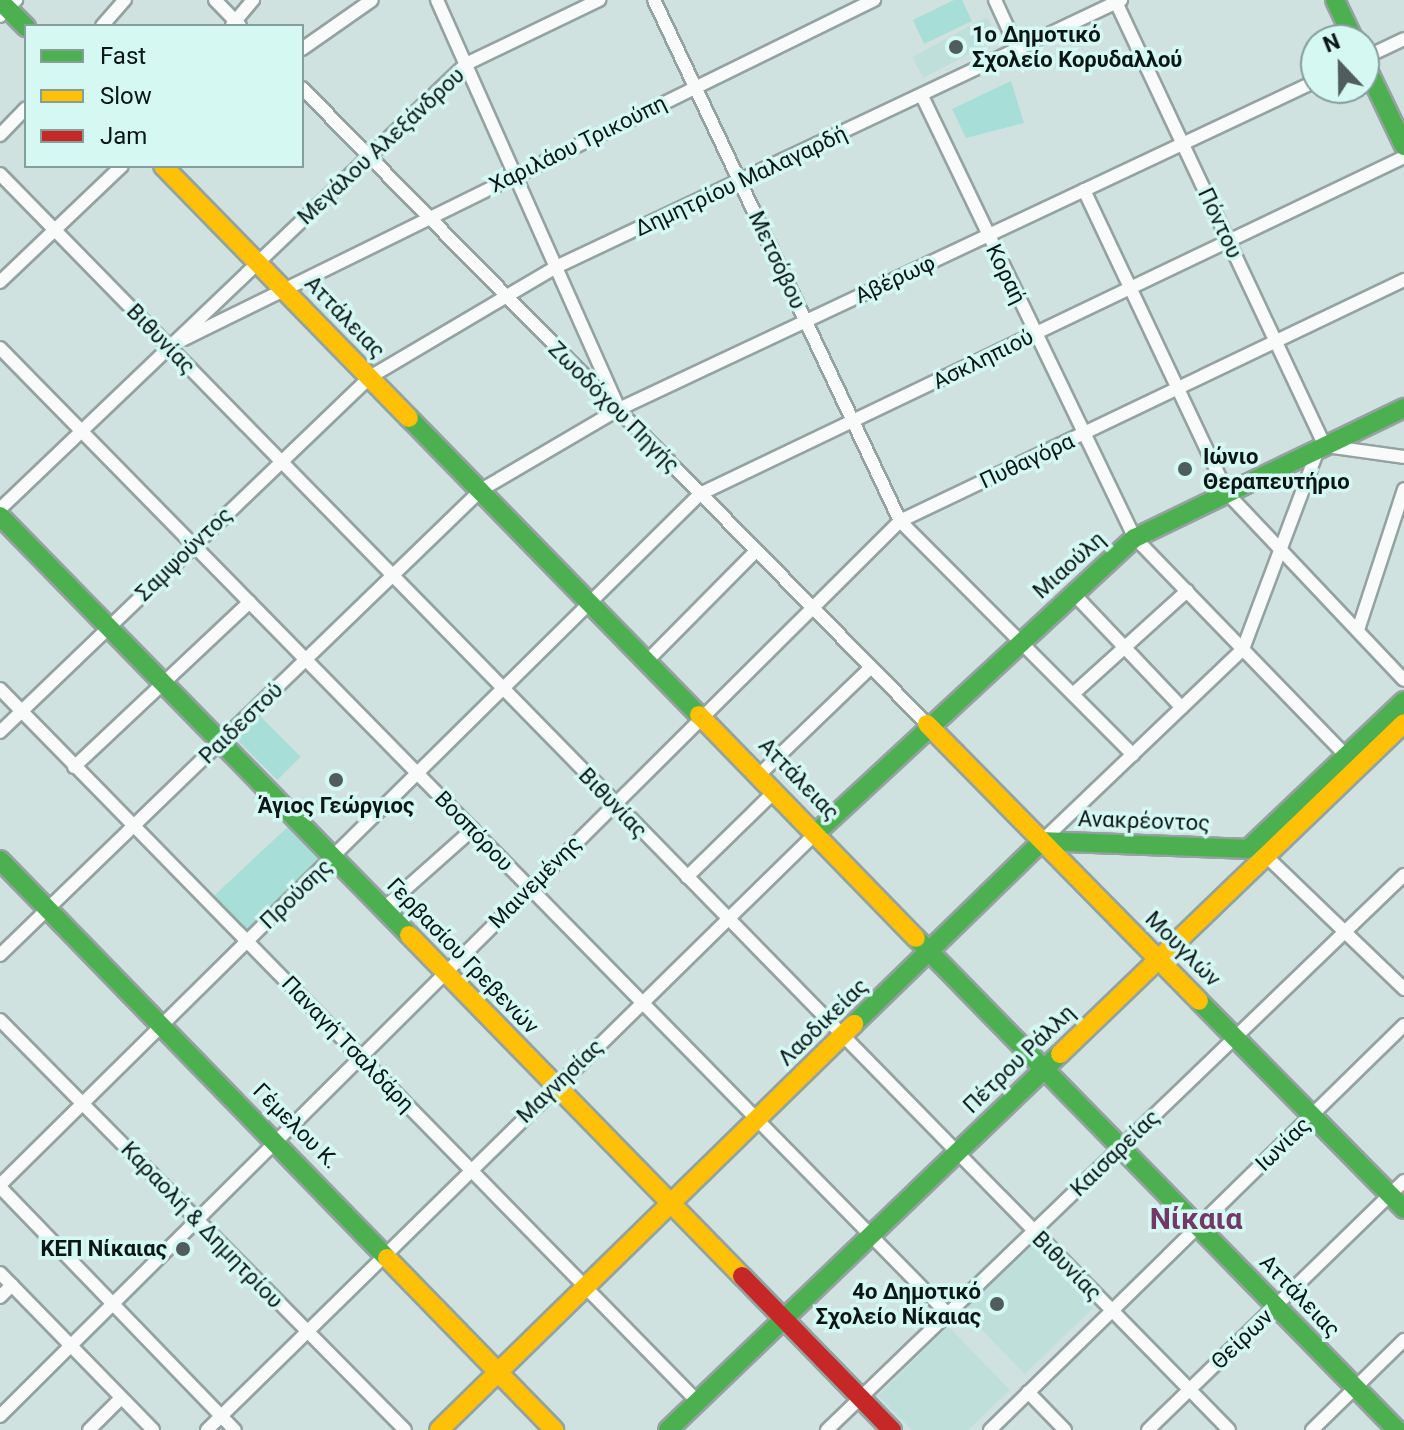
<!DOCTYPE html>
<meta charset="utf-8">
<style>
body{margin:0}
#map{position:relative;width:1404px;height:1430px;overflow:hidden;background:#d0e2e0;font-family:Roboto,sans-serif}
div>[style]{position:absolute}
.built>*{inset:0;background:#bfdfdb;transform-origin:0 0}
.green>*{inset:0;background:#a7ded8;transform-origin:0 0}
.roads{filter:drop-shadow(2px 0 #94a2a0) drop-shadow(-2px 0 #94a2a0) drop-shadow(0 2px #94a2a0) drop-shadow(0 -2px #94a2a0)}
.street>*{height:12px;margin:-6px;padding:0 6px;transform-origin:6px;border-radius:6px;background:#f8fbfa}
.fast>*{height:18px;margin:-9px;padding:0 9px;transform-origin:9px;border-radius:9px;background:#4caf50}
.slow>*{height:18px;margin:-9px;padding:0 9px;transform-origin:9px;border-radius:9px;background:#ffc107}
.jam>*{height:18px;margin:-9px;padding:0 9px;transform-origin:9px;border-radius:9px;background:#c62828}
.dots>*{width:22px;height:22px;translate:-50% -50%;box-sizing:border-box;border:4px solid #d5f8f3;border-radius:50%}
span{translate:-50% -50%;white-space:nowrap;text-align:center;line-height:1.15;-webkit-text-stroke:7px #d5f8f3;paint-order:stroke}
.poi-label{font-size:22px;color:#0a1715;font-weight:700}
.left{translate:0 -50%;text-align:left}
.right{translate:-100% -50%;text-align:right}
.street-label{font-size:22px;color:#0a1715}
.district-label{font-size:30px;color:#723966;font-weight:700}
.legend{position:absolute;left:24px;top:24px;width:280px;height:144px;box-sizing:border-box;background:#d5f8f3;border:2px solid #849e9a;margin:0;padding:10px 14px;list-style:none;font-size:24px;color:#0a1715}
.legend li{display:flex;align-items:center;gap:16px;height:40px}
.legend b{width:40px;border:2px solid #849e9a}
.north{position:absolute;left:1300px;top:24px;width:80px;height:80px;box-sizing:border-box;background:#d5f8f3;border:2px solid #849e9a;border-radius:50%;rotate:338deg;font-size:22px;font-weight:700;line-height:32px;text-align:center;color:#0a1715}
.north::after{content:'';display:block;margin:auto;width:28px;height:36px;background:#4f5e5c;clip-path:polygon(50% 0,100% 100%,50% 72%,0 100%)}
</style>
<div id="map">
<div class="built">
<div style="left:987px;top:17px;width:24px;height:85px;rotate:62deg"></div>
<div style="left:1032px;top:1245px;width:88px;height:95px;rotate:46deg"></div>
<div style="clip-path:polygon(948px 1326px,1010px 1390px,968px 1430px,912px 1430px,878px 1396px)"></div>
</div>
<div class="green">
<div style="clip-path:polygon(954px 0,962px 0,972px 21px,924px 44px,913px 20px)"></div>
<div style="clip-path:polygon(1011px 81px,1024px 123px,966px 138px,952px 109px)"></div>
<div style="left:259px;top:715px;width:59px;height:33px;rotate:45deg"></div>
<div style="left:293px;top:822px;width:50px;height:108px;rotate:47deg"></div>
</div>
<div class="roads">
<div class="street">
<div style="left:215px;top:0;width:36px;rotate:46deg"></div>
<div style="left:437px;top:0;width:440px;rotate:66deg"></div>
<div style="left:654px;top:0;width:576px;rotate:64.72deg"></div>
<div style="left:900px;top:521px;width:330px;rotate:45.1deg"></div>
<div style="left:995px;top:0;width:55px;rotate:65.3deg"></div>
<div style="left:1115px;top:0;width:493px;rotate:64.8deg"></div>
<div style="left:1325px;top:446px;width:80px;rotate:7.9deg"></div>
<div style="left:0;top:16px;width:23px;rotate:-45deg"></div>
<div style="left:232px;top:25px;width:33px;rotate:-50deg"></div>
<div style="left:102px;top:26px;width:35px;rotate:-49deg"></div>
<div style="left:302px;top:49px;width:85px;rotate:-35deg"></div>
<div style="left:1364px;top:58px;width:44px;rotate:-25.4deg"></div>
<div style="left:302px;top:88px;width:892px;rotate:45.5deg"></div>
<div style="left:922px;top:96px;width:491px;rotate:64.3deg"></div>
<div style="left:1135px;top:538px;width:303px;rotate:45.9deg"></div>
<div style="left:0;top:135px;width:37px;rotate:-46deg"></div>
<div style="left:0;top:174px;width:1757px;rotate:45.62deg"></div>
<div style="left:1084px;top:190px;width:335px;rotate:64.7deg"></div>
<div style="left:1227px;top:493px;width:257px;rotate:46.6deg"></div>
<div style="left:0;top:282px;width:168px;rotate:-43.6deg"></div>
<div style="left:184px;top:339px;width:769px;rotate:-26.17deg"></div>
<div style="left:0;top:348px;width:1353px;rotate:45.54deg"></div>
<div style="left:0;top:509px;width:644px;rotate:-43.68deg"></div>
<div style="left:466px;top:64px;width:148px;rotate:-25.7deg"></div>
<div style="left:1073px;top:593px;width:158px;rotate:46.5deg"></div>
<div style="left:1358px;top:630px;width:148px;rotate:-71.9deg"></div>
<div style="left:648px;top:660px;width:153px;rotate:-45.3deg"></div>
<div style="left:0;top:689px;width:996px;rotate:45.61deg"></div>
<div style="left:1073px;top:694px;width:154px;rotate:-42.1deg"></div>
<div style="left:0;top:732px;width:513px;rotate:-43.81deg"></div>
<div style="left:370px;top:377px;width:216px;rotate:-30.6deg"></div>
<div style="left:556px;top:267px;width:625px;rotate:-25.29deg"></div>
<div style="left:74px;top:767px;width:241px;rotate:-43.2deg"></div>
<div style="left:760px;top:774px;width:154px;rotate:-43.9deg"></div>
<div style="left:1042px;top:841px;width:278px;rotate:-43.7deg"></div>
<div style="left:1243px;top:649px;width:214px;rotate:-69.4deg"></div>
<div style="left:1266px;top:856px;width:192px;rotate:43.9deg"></div>
<div style="left:687px;top:877px;width:124px;rotate:-44.3deg"></div>
<div style="left:383px;top:909px;width:120px;rotate:-41.6deg"></div>
<div style="left:0;top:955px;width:669px;rotate:-44.03deg"></div>
<div style="left:481px;top:490px;width:160px;rotate:-30.4deg"></div>
<div style="left:619px;top:409px;width:770px;rotate:-25.2deg"></div>
<div style="left:0;top:1020px;width:576px;rotate:45.35deg"></div>
<div style="left:0;top:1185px;width:984px;rotate:-44.63deg"></div>
<div style="left:700px;top:494px;width:781px;rotate:-25.58deg"></div>
<div style="left:0;top:1187px;width:338px;rotate:46deg"></div>
<div style="left:0;top:1273px;width:219px;rotate:45.7deg"></div>
<div style="left:0;top:1297px;width:17px;rotate:-45deg"></div>
<div style="left:1028px;top:1392px;width:53px;rotate:45.8deg"></div>
<div style="left:0;top:1416px;width:1269px;rotate:-44.84deg"></div>
<div style="left:900px;top:521px;width:559px;rotate:-25.56deg"></div>
<div style="left:89px;top:1430px;width:45px;rotate:-45deg"></div>
<div style="left:207px;top:1430px;width:854px;rotate:-44.43deg"></div>
<div style="left:827px;top:1430px;width:801px;rotate:-43.89deg"></div>
<div style="left:990px;top:1430px;width:579px;rotate:-44.37deg"></div>
<div style="left:1148px;top:1430px;width:357px;rotate:-44.2deg"></div>
<div style="left:1312px;top:1430px;width:129px;rotate:-44.4deg"></div>
</div>
<div class="fast">
<div style="left:1335px;top:0;width:44px;rotate:64.6deg"></div>
<div style="left:0;top:1px;width:37px;rotate:45deg"></div>
<div style="left:1364px;top:62px;width:93px;rotate:64.5deg"></div>
<div style="left:409px;top:418px;width:415px;rotate:45.7deg"></div>
<div style="left:0;top:516px;width:586px;rotate:45.69deg"></div>
<div style="left:817px;top:832px;width:433px;rotate:-42.8deg"></div>
<div style="left:1135px;top:538px;width:299px;rotate:-25.8deg"></div>
<div style="left:0;top:860px;width:555px;rotate:45.8deg"></div>
<div style="left:916px;top:938px;width:688px;rotate:45.65deg"></div>
<div style="left:1199px;top:1001px;width:292px;rotate:45.4deg"></div>
<div style="left:854px;top:1024px;width:262px;rotate:-44.2deg"></div>
<div style="left:1042px;top:841px;width:206px;rotate:2.2deg"></div>
<div style="left:1248px;top:849px;width:215px;rotate:-43.5deg"></div>
<div style="left:668px;top:1430px;width:543px;rotate:-43.81deg"></div>
</div>
<div class="slow">
<div style="left:163px;top:166px;width:352px;rotate:45.7deg"></div>
<div style="left:699px;top:715px;width:311px;rotate:45.8deg"></div>
<div style="left:927px;top:724px;width:388px;rotate:45.5deg"></div>
<div style="left:409px;top:935px;width:477px;rotate:45.7deg"></div>
<div style="left:1060px;top:1054px;width:477px;rotate:-43.9deg"></div>
<div style="left:387px;top:1258px;width:240px;rotate:45.8deg"></div>
<div style="left:439px;top:1430px;width:581px;rotate:-44.37deg"></div>
</div>
<div class="jam">
<div style="left:742px;top:1276px;width:215px;rotate:45.8deg"></div>
</div>
</div>
<div class="dots">
<div style="left:956px;top:47px;background:#4f5e5c"></div>
<div style="left:1185px;top:469px;background:#4f5e5c"></div>
<div style="left:336px;top:780px;background:#4f5e5c"></div>
<div style="left:183px;top:1249px;background:#4f5e5c"></div>
<div style="left:997px;top:1304px;background:#4f5e5c"></div>
</div>
<div class="poi-label">
<span class="left" style="left:972px;top:47px">1o Δημοτικό<br>Σχολείο Κορυδαλλού</span>
<span class="left" style="left:1203px;top:469px">Ιώνιο<br>Θεραπευτήριο</span>
<span style="left:336px;top:806px">Άγιος Γεώργιος</span>
<span class="right" style="left:167px;top:1249px">ΚΕΠ Νίκαιας</span>
<span class="right" style="left:981px;top:1304px">4ο Δημοτικό<br>Σχολείο Νίκαιας</span>
</div>
<div class="street-label">
<span style="left:578px;top:144px;rotate:-26deg">Χαριλάου Τρικούπη</span>
<span style="left:381px;top:146px;rotate:-43deg">Μεγάλου Αλεξάνδρου</span>
<span style="left:741px;top:181px;rotate:-25deg">Δημητρίου Μαλαγαρδή</span>
<span style="left:1220px;top:223px;rotate:65deg">Πόντου</span>
<span style="left:777px;top:260px;rotate:65deg">Μετσόβου</span>
<span style="left:1006px;top:274px;rotate:64deg">Κοραή</span>
<span style="left:895px;top:279px;rotate:-25deg">Αβέρωφ</span>
<span style="left:345px;top:317px;rotate:46deg">Αττάλειας</span>
<span style="left:161px;top:339px;rotate:46deg">Βιθυνίας</span>
<span style="left:983px;top:359px;rotate:-26deg">Ασκληπιού</span>
<span style="left:614px;top:407px;rotate:45deg">Ζωοδόχου Πηγής</span>
<span style="left:1027px;top:461px;rotate:-25deg">Πυθαγόρα</span>
<span style="left:184px;top:554px;rotate:-44deg">Σαμψούντος</span>
<span style="left:1069px;top:565px;rotate:-42deg">Μιαούλη</span>
<span style="left:241px;top:723px;rotate:-44deg">Ραιδεστού</span>
<span style="left:799px;top:779px;rotate:46deg">Αττάλειας</span>
<span style="left:613px;top:803px;rotate:46deg">Βιθυνίας</span>
<span style="left:1144px;top:821px;rotate:2deg">Ανακρέοντος</span>
<span style="left:474px;top:831px;rotate:46deg">Βοσπόρου</span>
<span style="left:535px;top:882px;rotate:-45deg">Μαινεμένης</span>
<span style="left:296px;top:894px;rotate:-44deg">Προύσης</span>
<span style="left:1183px;top:949px;rotate:45deg">Μουγλών</span>
<span style="left:463px;top:956px;rotate:46deg">Γερβασίου Γρεβενών</span>
<span style="left:823px;top:1022px;rotate:-44deg">Λαοδικείας</span>
<span style="left:348px;top:1044px;rotate:46deg">Παναγή Τσαλδάρη</span>
<span style="left:1019px;top:1059px;rotate:-44deg">Πέτρου Ράλλη</span>
<span style="left:560px;top:1081px;rotate:-44deg">Μαγνησίας</span>
<span style="left:296px;top:1126px;rotate:45deg">Γέμελου Κ.</span>
<span style="left:1283px;top:1144px;rotate:-44deg">Ιωνίας</span>
<span style="left:1115px;top:1153px;rotate:-44deg">Καισαρείας</span>
<span style="left:202px;top:1225px;rotate:46deg">Καραολή &amp; Δημητρίου</span>
<span style="left:1067px;top:1266px;rotate:45deg">Βιθυνίας</span>
<span style="left:1300px;top:1296px;rotate:46deg">Αττάλειας</span>
<span style="left:1242px;top:1339px;rotate:-44deg">Θείρων</span>
</div>
<div class="district-label">
<span style="left:1196px;top:1219px">Νίκαια</span>
</div>
<ul class="legend">
<li><b style="height:10px;background:#4caf50"></b>Fast</li>
<li><b style="height:10px;background:#ffc107"></b>Slow</li>
<li><b style="height:10px;background:#c62828"></b>Jam</li>
</ul>
<div class="north">N</div>
</div>
